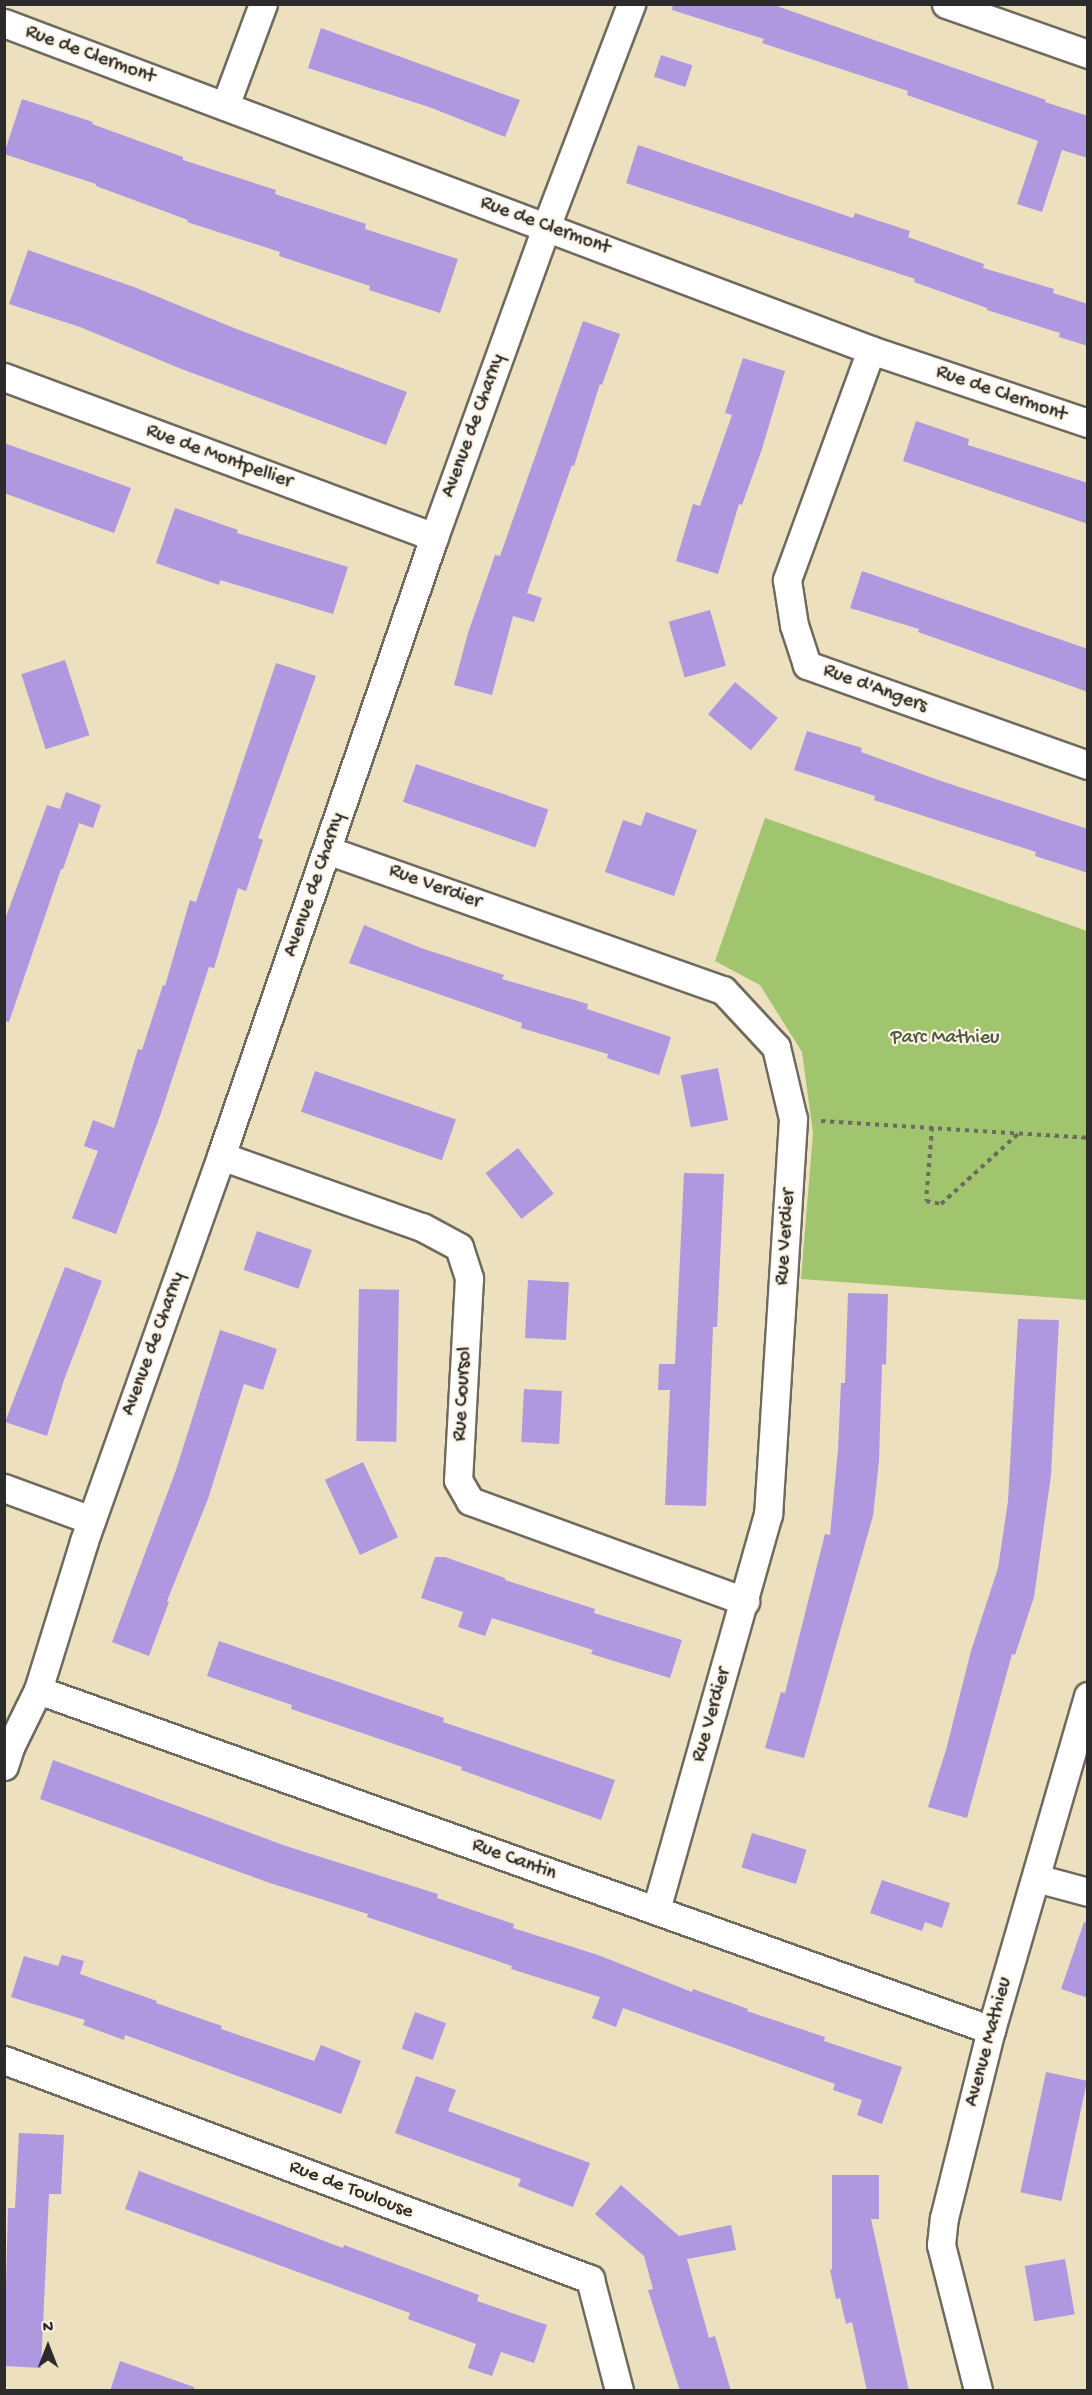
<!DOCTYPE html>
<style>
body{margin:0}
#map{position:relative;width:1092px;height:2395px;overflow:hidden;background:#ece0be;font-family:"Gochi Hand",sans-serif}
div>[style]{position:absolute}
.green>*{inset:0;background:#a1c46e}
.building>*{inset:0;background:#af98e0;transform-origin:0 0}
.path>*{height:4px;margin-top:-2px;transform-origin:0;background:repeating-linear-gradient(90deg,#6f6a5e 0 4.5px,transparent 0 9px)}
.roads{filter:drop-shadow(2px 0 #6f6a5e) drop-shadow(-2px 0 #6f6a5e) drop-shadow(0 2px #6f6a5e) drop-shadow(0 -2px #6f6a5e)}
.street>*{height:27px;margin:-13.5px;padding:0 13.5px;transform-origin:13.5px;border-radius:13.5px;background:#fff}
span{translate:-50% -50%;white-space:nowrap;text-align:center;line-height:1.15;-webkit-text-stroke:4.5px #fcf5e5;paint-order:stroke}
.street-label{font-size:20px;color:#2b2b2b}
.park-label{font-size:20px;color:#4e593f}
.frame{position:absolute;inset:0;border:6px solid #2b2b2b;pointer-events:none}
.north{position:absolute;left:18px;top:2317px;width:60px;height:60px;-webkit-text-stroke:4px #fcf5e5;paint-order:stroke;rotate:0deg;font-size:16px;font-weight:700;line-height:24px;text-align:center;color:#2b2b2b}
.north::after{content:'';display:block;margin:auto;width:21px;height:27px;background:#2b2b2b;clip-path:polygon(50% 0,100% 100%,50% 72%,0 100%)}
</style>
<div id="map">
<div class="green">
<div style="clip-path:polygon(765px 818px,1087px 931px,1087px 1300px,801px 1279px,813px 1133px,802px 1052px,760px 985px,715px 961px)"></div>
</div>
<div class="building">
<div style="clip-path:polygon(673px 4px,771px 4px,1046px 100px,1045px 102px,1088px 116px,1088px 158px,1062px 150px,1042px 212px,1017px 204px,1038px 141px,907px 95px,908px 91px,762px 43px,764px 39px,672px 10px)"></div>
<div style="clip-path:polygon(321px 28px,520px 100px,505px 137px,429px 107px,308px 68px)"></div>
<div style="left:661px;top:55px;width:33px;height:23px;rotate:18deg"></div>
<div style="clip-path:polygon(22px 99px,93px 122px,92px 124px,183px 157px,183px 160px,276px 190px,275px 194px,366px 224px,365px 229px,458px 259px,440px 313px,369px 290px,370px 286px,279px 256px,280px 252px,187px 222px,188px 220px,96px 186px,96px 184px,4px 154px)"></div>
<div style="clip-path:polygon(638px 145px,853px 218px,855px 213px,910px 231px,908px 237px,984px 264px,983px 268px,1054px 289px,1053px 293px,1088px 304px,1088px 346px,1059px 337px,1060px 333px,987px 310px,987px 308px,914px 282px,915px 279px,626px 183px)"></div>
<div style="clip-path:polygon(28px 250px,134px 287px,234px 328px,407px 392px,386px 445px,179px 368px,80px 327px,9px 304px)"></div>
<div style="clip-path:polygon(583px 321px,620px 334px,602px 385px,600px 384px,574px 466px,572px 465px,527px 593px,542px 598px,534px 622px,513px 616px,492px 695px,454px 685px,468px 633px,495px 555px,500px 556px)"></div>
<div style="clip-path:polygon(743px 358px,785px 371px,762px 449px,742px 505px,739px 504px,718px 574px,676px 561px,693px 504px,700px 506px,732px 415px,725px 413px)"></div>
<div style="clip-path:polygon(916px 421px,969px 439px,968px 445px,1088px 483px,1088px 524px,903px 461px)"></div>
<div style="clip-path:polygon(4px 443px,131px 488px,114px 533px,4px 493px)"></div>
<div style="clip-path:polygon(175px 508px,238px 530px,237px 533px,348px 567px,333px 614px,220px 580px,219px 585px,156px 563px)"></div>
<div style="clip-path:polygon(862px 571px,1088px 649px,1088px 692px,918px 632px,919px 629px,850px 608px)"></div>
<div style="left:710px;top:610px;width:58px;height:43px;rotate:74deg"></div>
<div style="left:65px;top:660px;width:79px;height:46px;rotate:72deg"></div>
<div style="clip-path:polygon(276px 663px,316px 676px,258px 838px,263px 840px,246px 891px,238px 888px,214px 968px,209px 967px,160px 1116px,116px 1234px,72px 1218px,98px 1151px,84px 1146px,93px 1120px,114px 1128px,138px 1049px,142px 1050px,163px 985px,165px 986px,190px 900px,196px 902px)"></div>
<div style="left:735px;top:682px;width:56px;height:42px;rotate:40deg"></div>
<div style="clip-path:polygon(807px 731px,862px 748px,861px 752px,941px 781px,1088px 829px,1088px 873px,1035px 856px,1036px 852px,874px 800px,875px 796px,794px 770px)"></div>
<div style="left:416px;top:764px;width:140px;height:40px;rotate:19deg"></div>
<div style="clip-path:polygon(66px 792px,101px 805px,93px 828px,79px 823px,63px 869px,61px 869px,9px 1022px,4px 1021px,4px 922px,47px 805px,60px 809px)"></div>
<div style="clip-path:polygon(646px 812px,697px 830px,674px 896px,605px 872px,623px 820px,641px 826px)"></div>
<div style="clip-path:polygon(364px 925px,421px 948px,504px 975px,502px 979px,588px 1004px,587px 1009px,671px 1037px,659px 1075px,607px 1058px,608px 1054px,521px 1028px,522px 1023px,349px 963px)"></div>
<div style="left:718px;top:1068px;width:53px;height:38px;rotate:79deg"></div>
<div style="left:315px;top:1071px;width:149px;height:43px;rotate:19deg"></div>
<div style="left:518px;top:1148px;width:58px;height:41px;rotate:52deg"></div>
<div style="clip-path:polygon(684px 1173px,724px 1174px,717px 1327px,713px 1327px,706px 1506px,665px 1505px,670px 1390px,658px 1390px,659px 1364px,675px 1364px)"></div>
<div style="left:257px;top:1231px;width:58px;height:41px;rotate:19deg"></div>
<div style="clip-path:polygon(65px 1267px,102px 1281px,64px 1380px,47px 1436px,5px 1422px)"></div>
<div style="left:528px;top:1280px;width:41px;height:58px;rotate:3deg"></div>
<div style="left:359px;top:1289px;width:40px;height:152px;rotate:1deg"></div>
<div style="clip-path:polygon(848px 1293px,888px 1294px,886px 1365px,882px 1364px,879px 1461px,873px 1516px,804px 1758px,765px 1748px,781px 1692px,785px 1693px,825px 1534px,830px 1535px,838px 1450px,841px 1383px,845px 1383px)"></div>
<div style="clip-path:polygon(1018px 1319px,1059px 1320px,1051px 1475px,1034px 1597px,1015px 1655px,1012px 1654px,967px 1818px,928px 1807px,946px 1750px,971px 1651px,998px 1568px,1008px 1501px)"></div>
<div style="clip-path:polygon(220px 1330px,277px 1349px,263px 1390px,244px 1384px,208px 1499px,167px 1601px,169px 1602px,149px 1656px,112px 1642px,176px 1470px)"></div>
<div style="left:524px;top:1389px;width:38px;height:53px;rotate:3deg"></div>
<div style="left:363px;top:1462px;width:83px;height:42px;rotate:65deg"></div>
<div style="clip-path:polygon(435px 1557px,445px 1557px,505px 1578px,505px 1580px,595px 1609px,594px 1613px,682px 1640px,670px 1678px,591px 1654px,593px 1650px,492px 1618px,485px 1636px,458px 1627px,463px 1612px,421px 1598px)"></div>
<div style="clip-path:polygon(219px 1641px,444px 1718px,443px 1722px,615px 1780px,601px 1820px,461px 1770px,462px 1767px,291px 1709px,292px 1705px,207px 1676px)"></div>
<div style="clip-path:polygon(53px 1760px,286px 1846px,438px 1894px,437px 1898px,514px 1924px,513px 1928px,598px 1955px,692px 1992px,693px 1989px,748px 2009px,747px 2011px,825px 2037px,824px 2041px,902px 2067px,882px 2124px,857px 2115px,862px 2100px,833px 2090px,835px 2084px,623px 2008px,616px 2027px,592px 2018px,600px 1997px,511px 1969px,512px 1966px,367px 1917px,368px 1914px,270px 1883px,40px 1799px)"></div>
<div style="left:752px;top:1833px;width:57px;height:36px;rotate:17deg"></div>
<div style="clip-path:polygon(882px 1880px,950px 1903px,942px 1928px,925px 1922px,922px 1931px,870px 1913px)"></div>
<div style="clip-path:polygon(1084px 1922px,1088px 1923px,1088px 1998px,1061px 1989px)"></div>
<div style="clip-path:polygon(62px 1955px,84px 1961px,80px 1974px,157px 2001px,156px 2003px,222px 2026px,221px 2029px,314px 2061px,321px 2045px,361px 2061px,341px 2114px,142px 2041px,125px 2035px,124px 2040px,83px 2025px,85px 2020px,11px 1997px,24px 1956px,58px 1966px)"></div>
<div style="left:415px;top:2012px;width:33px;height:39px;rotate:20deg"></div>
<div style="left:1046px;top:2072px;width:42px;height:123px;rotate:12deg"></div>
<div style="clip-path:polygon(416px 2076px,456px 2090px,448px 2111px,590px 2163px,573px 2207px,518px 2186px,521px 2179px,395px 2133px)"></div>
<div style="clip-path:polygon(19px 2133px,64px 2135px,61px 2194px,49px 2194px,41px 2368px,4px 2366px,8px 2208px,15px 2208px)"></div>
<div style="clip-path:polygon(139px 2171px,343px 2248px,344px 2245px,479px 2295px,477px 2301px,547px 2325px,534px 2363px,501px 2352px,492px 2376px,468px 2368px,476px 2344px,408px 2319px,410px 2313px,125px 2209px)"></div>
<div style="clip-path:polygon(832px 2175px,879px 2175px,879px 2219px,871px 2219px,909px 2391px,867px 2391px,852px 2322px,846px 2324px,840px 2298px,836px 2299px,830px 2270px,832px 2269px)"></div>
<div style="clip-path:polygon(621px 2185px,679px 2236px,731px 2225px,736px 2250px,687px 2259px,709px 2338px,715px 2336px,731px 2391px,680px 2391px,648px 2290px,653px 2289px,644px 2256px,595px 2214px)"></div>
<div style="left:1065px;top:2259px;width:56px;height:41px;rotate:80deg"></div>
<div style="clip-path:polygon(120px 2361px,194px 2387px,194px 2391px,110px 2391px)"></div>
</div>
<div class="path">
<div style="left:821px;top:1121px;width:268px;rotate:3.6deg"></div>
<div style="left:932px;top:1127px;width:74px;rotate:94.6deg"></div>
<div style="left:926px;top:1201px;width:15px;rotate:11deg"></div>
<div style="left:941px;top:1204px;width:104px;rotate:-42.3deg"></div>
</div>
<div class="roads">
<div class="street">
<div style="left:946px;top:4px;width:151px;rotate:19.4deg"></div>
<div style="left:4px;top:23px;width:927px;rotate:20.66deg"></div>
<div style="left:871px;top:350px;width:229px;rotate:18.6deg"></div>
<div style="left:225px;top:106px;width:109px;rotate:-69.6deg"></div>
<div style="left:871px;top:350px;width:245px;rotate:110.1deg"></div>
<div style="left:787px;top:580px;width:46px;rotate:81.2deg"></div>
<div style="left:794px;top:625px;width:42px;rotate:72deg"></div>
<div style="left:807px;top:665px;width:298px;rotate:19.6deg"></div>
<div style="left:4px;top:377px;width:459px;rotate:20.4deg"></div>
<div style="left:327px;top:850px;width:420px;rotate:19.5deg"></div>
<div style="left:723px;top:990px;width:78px;rotate:47.1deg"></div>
<div style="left:776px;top:1047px;width:74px;rotate:76.7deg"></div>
<div style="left:793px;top:1119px;width:396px;rotate:93.6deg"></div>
<div style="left:768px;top:1514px;width:412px;rotate:105.8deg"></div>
<div style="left:221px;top:1156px;width:213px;rotate:19.5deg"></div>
<div style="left:422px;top:1227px;width:42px;rotate:28.4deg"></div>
<div style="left:459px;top:1247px;width:33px;rotate:72deg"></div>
<div style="left:469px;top:1278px;width:202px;rotate:93.1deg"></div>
<div style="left:458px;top:1480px;width:24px;rotate:60deg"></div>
<div style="left:470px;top:1501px;width:293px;rotate:20deg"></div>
<div style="left:4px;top:1488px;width:93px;rotate:20.2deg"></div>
<div style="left:38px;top:1690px;width:1012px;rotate:19.63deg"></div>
<div style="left:4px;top:1766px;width:22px;rotate:-72deg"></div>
<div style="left:11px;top:1745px;width:61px;rotate:-63.9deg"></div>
<div style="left:38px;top:1690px;width:156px;rotate:-72.8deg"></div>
<div style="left:84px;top:1541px;width:409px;rotate:-70.4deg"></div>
<div style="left:221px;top:1156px;width:655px;rotate:-71.01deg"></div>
<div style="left:434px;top:537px;width:330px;rotate:-70.1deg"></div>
<div style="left:546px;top:227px;width:239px;rotate:-69.1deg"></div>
<div style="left:1036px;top:1878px;width:54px;rotate:15.1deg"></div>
<div style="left:4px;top:2060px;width:626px;rotate:20.49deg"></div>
<div style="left:590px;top:2279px;width:115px;rotate:75.4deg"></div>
<div style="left:978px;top:2390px;width:150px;rotate:-104.3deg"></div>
<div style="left:941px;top:2245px;width:27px;rotate:-84deg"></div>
<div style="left:944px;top:2218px;width:194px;rotate:-76deg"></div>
<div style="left:991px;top:2030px;width:348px;rotate:-73.8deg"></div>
</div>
</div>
<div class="street-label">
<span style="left:90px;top:55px;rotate:20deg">Rue de Clermont</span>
<span style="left:545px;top:226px;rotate:20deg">Rue de Clermont</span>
<span style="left:1001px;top:394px;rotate:19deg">Rue de Clermont</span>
<span style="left:474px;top:426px;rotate:-70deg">Avenue de Charny</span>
<span style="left:219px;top:457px;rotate:20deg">Rue de Montpellier</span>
<span style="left:875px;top:689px;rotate:20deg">Rue d'Angers</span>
<span style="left:315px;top:885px;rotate:-71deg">Avenue de Charny</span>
<span style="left:435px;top:887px;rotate:20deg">Rue Verdier</span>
<span style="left:786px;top:1237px;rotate:-86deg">Rue Verdier</span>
<span style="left:154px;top:1344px;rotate:-70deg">Avenue de Charny</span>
<span style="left:463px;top:1394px;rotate:-87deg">Rue Coursol</span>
<span style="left:712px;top:1715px;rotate:-74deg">Rue Verdier</span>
<span style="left:514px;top:1860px;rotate:20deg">Rue Cantin</span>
<span style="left:989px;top:2042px;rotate:-75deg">Avenue Mathieu</span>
<span style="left:351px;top:2190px;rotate:21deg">Rue de Toulouse</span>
</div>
<div class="park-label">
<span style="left:945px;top:1038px">Parc Mathieu</span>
</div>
<div class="frame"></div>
<div class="north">N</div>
</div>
